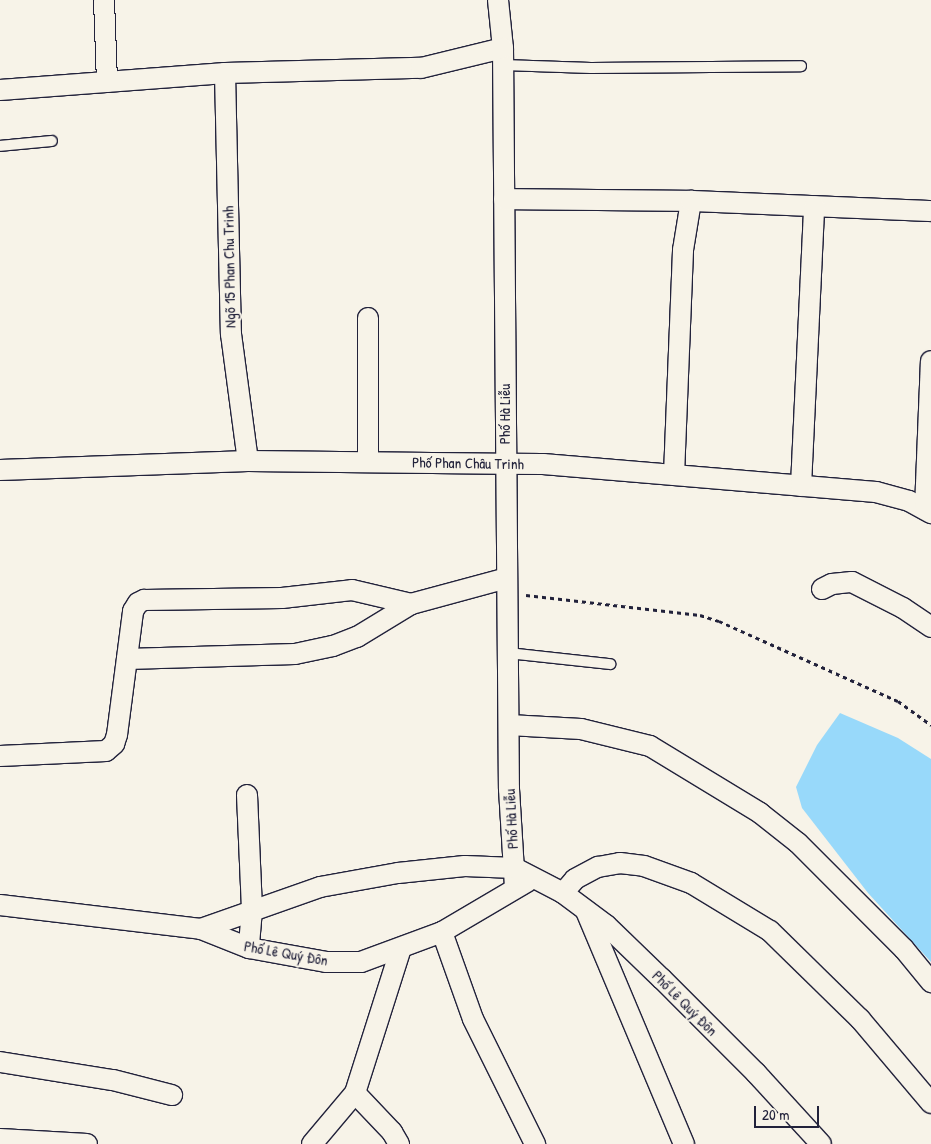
<!DOCTYPE html>
<meta charset="utf-8">
<style>
body{margin:0}
#map{position:relative;width:931px;height:1144px;overflow:hidden;background:#f7f3e8;font-family:"Patrick Hand",sans-serif}
div>[style]{position:absolute}
.water>*{inset:0;background:#98d9fa}
.path>*{height:3px;margin-top:-1.5px;transform-origin:0;background:repeating-linear-gradient(90deg,#22223b 0 4px,transparent 0 8px)}
.roads{filter:drop-shadow(1px 0 #22223b) drop-shadow(-1px 0 #22223b) drop-shadow(0 1px #22223b) drop-shadow(0 -1px #22223b)}
.lane>*{height:10px;margin:-5px;padding:0 5px;transform-origin:5px;border-radius:5px;background:#f7f3e8}
.street>*{height:20px;margin:-10px;padding:0 10px;transform-origin:10px;border-radius:10px;background:#f7f3e8}
span{translate:-50% -50%;white-space:nowrap;text-align:center;line-height:1.15;-webkit-text-stroke:4px #f7f3e8;paint-order:stroke}
.street-label{font-size:15px;color:#22223b}
.scale{position:absolute;left:754px;top:1106px;width:65px;height:22px;box-sizing:border-box;border:2px solid #22223b;border-top:0;padding-left:6px;font-size:15px;line-height:18px;white-space:nowrap;color:#22223b;-webkit-text-stroke:4px #f7f3e8;paint-order:stroke}
</style>
<div id="map">
<div class="water">
<div style="clip-path:polygon(840px 713px,898px 738px,931px 759px,931px 962px,868px 893px,802px 808px,796px 787px,817px 745px)"></div>
</div>
<div class="path">
<div style="left:526px;top:595px;width:175px;rotate:6.6deg"></div>
<div style="left:700px;top:615px;width:20px;rotate:18deg"></div>
<div style="left:719px;top:621px;width:196px;rotate:24.1deg"></div>
<div style="left:898px;top:701px;width:41px;rotate:36deg"></div>
</div>
<div class="roads">
<div class="lane">
<div style="left:503px;top:65px;width:88px;rotate:2deg"></div>
<div style="left:591px;top:68px;width:210px;rotate:-0.5deg"></div>
<div style="left:0;top:146px;width:52px;rotate:-5.5deg"></div>
<div style="left:508px;top:653px;width:103px;rotate:6.2deg"></div>
</div>
<div class="street">
<div style="left:104px;top:0;width:82px;rotate:87.9deg"></div>
<div style="left:498px;top:0;width:48px;rotate:84.1deg"></div>
<div style="left:503px;top:48px;width:741px;rotate:89.54deg"></div>
<div style="left:509px;top:789px;width:98px;rotate:86.5deg"></div>
<div style="left:225px;top:73px;width:261px;rotate:88.7deg"></div>
<div style="left:231px;top:334px;width:128px;rotate:82.4deg"></div>
<div style="left:0;top:90px;width:226px;rotate:-4.3deg"></div>
<div style="left:225px;top:73px;width:196px;rotate:-1.5deg"></div>
<div style="left:421px;top:68px;width:84px;rotate:-13.7deg"></div>
<div style="left:504px;top:199px;width:187px;rotate:0.6deg"></div>
<div style="left:368px;top:462px;width:144px;rotate:-90deg"></div>
<div style="left:0;top:470px;width:248px;rotate:-2.1deg"></div>
<div style="left:248px;top:461px;width:295px;rotate:0.6deg"></div>
<div style="left:543px;top:464px;width:334px;rotate:4.8deg"></div>
<div style="left:876px;top:492px;width:34px;rotate:15deg"></div>
<div style="left:909px;top:501px;width:25px;rotate:29deg"></div>
<div style="left:674px;top:475px;width:225px;rotate:-87.7deg"></div>
<div style="left:683px;top:250px;width:50px;rotate:-80.7deg"></div>
<div style="left:691px;top:201px;width:240px;rotate:2.4deg"></div>
<div style="left:801px;top:486px;width:280px;rotate:-87.3deg"></div>
<div style="left:925px;top:509px;width:148px;rotate:-87.7deg"></div>
<div style="left:822px;top:589px;width:11px;rotate:-27deg"></div>
<div style="left:832px;top:584px;width:20px;rotate:-6deg"></div>
<div style="left:852px;top:582px;width:57px;rotate:27deg"></div>
<div style="left:903px;top:608px;width:34px;rotate:34deg"></div>
<div style="left:127px;top:659px;width:168px;rotate:-1.7deg"></div>
<div style="left:295px;top:654px;width:39px;rotate:-12deg"></div>
<div style="left:333px;top:646px;width:26px;rotate:-21deg"></div>
<div style="left:357px;top:637px;width:63px;rotate:-31.4deg"></div>
<div style="left:411px;top:604px;width:99px;rotate:-15.2deg"></div>
<div style="left:509px;top:725px;width:72px;rotate:3.2deg"></div>
<div style="left:581px;top:729px;width:71px;rotate:13.8deg"></div>
<div style="left:650px;top:746px;width:129px;rotate:31.3deg"></div>
<div style="left:760px;top:813px;width:48px;rotate:38.3deg"></div>
<div style="left:798px;top:843px;width:150px;rotate:45deg"></div>
<div style="left:904px;top:949px;width:43px;rotate:50.7deg"></div>
<div style="left:0;top:756px;width:106px;rotate:-2.7deg"></div>
<div style="left:106px;top:751px;width:11px;rotate:-41deg"></div>
<div style="left:114px;top:744px;width:9px;rotate:-72deg"></div>
<div style="left:117px;top:735px;width:125px;rotate:-82.6deg"></div>
<div style="left:133px;top:611px;width:9px;rotate:-58deg"></div>
<div style="left:138px;top:603px;width:7px;rotate:-27deg"></div>
<div style="left:144px;top:600px;width:138px;rotate:-0.8deg"></div>
<div style="left:282px;top:598px;width:70px;rotate:-6.5deg"></div>
<div style="left:352px;top:590px;width:61px;rotate:13.3deg"></div>
<div style="left:247px;top:795px;width:115px;rotate:87.5deg"></div>
<div style="left:252px;top:910px;width:38px;rotate:95deg"></div>
<div style="left:563px;top:893px;width:18px;rotate:-49deg"></div>
<div style="left:575px;top:879px;width:26px;rotate:-28deg"></div>
<div style="left:598px;top:867px;width:22px;rotate:-10deg"></div>
<div style="left:620px;top:863px;width:24px;rotate:7deg"></div>
<div style="left:644px;top:866px;width:50px;rotate:19.9deg"></div>
<div style="left:691px;top:883px;width:92px;rotate:31.3deg"></div>
<div style="left:770px;top:931px;width:126px;rotate:44.4deg"></div>
<div style="left:860px;top:1019px;width:110px;rotate:49.8deg"></div>
<div style="left:0;top:905px;width:202px;rotate:6.8deg"></div>
<div style="left:201px;top:929px;width:52px;rotate:21.6deg"></div>
<div style="left:249px;top:948px;width:78px;rotate:10.3deg"></div>
<div style="left:326px;top:962px;width:35px"></div>
<div style="left:361px;top:962px;width:86px;rotate:-20.3deg"></div>
<div style="left:442px;top:932px;width:99px;rotate:-30.5deg"></div>
<div style="left:586px;top:911px;width:253px;rotate:67.2deg"></div>
<div style="left:201px;top:929px;width:126px;rotate:-19.4deg"></div>
<div style="left:320px;top:887px;width:79px;rotate:-10.2deg"></div>
<div style="left:398px;top:873px;width:67px;rotate:-6deg"></div>
<div style="left:465px;top:866px;width:50px;rotate:2.3deg"></div>
<div style="left:515px;top:868px;width:54px;rotate:27.5deg"></div>
<div style="left:563px;top:893px;width:54px;rotate:36.7deg"></div>
<div style="left:606px;top:925px;width:78px;rotate:44deg"></div>
<div style="left:662px;top:979px;width:133px;rotate:45deg"></div>
<div style="left:756px;top:1073px;width:96px;rotate:47.5deg"></div>
<div style="left:442px;top:932px;width:92px;rotate:70.4deg"></div>
<div style="left:473px;top:1019px;width:140px;rotate:63.6deg"></div>
<div style="left:0;top:1062px;width:114px;rotate:9.1deg"></div>
<div style="left:113px;top:1080px;width:61px;rotate:14.3deg"></div>
<div style="left:355px;top:1093px;width:54px;rotate:46.5deg"></div>
<div style="left:392px;top:1132px;width:14px;rotate:60deg"></div>
<div style="left:0;top:1139px;width:87px;rotate:3.3deg"></div>
<div style="left:312px;top:1144px;width:67px;rotate:-49.9deg"></div>
<div style="left:355px;top:1093px;width:152px;rotate:-72.4deg"></div>
</div>
</div>
<div class="street-label">
<span style="left:229px;top:267px;rotate:-91deg">Ngõ 15 Phan Chu Trinh</span>
<span style="left:505px;top:414px;rotate:-90deg">Phố Hà Liễu</span>
<span style="left:468px;top:463px;rotate:1deg">Phố Phan Châu Trinh</span>
<span style="left:511px;top:819px;rotate:-93deg">Phố Hà Liễu</span>
<span style="left:286px;top:953px;rotate:10deg">Phố Lê Quý Đôn</span>
<span style="left:685px;top:1003px;rotate:45deg">Phố Lê Quý Đôn</span>
</div>
<div class="scale">20 m</div>
</div>
